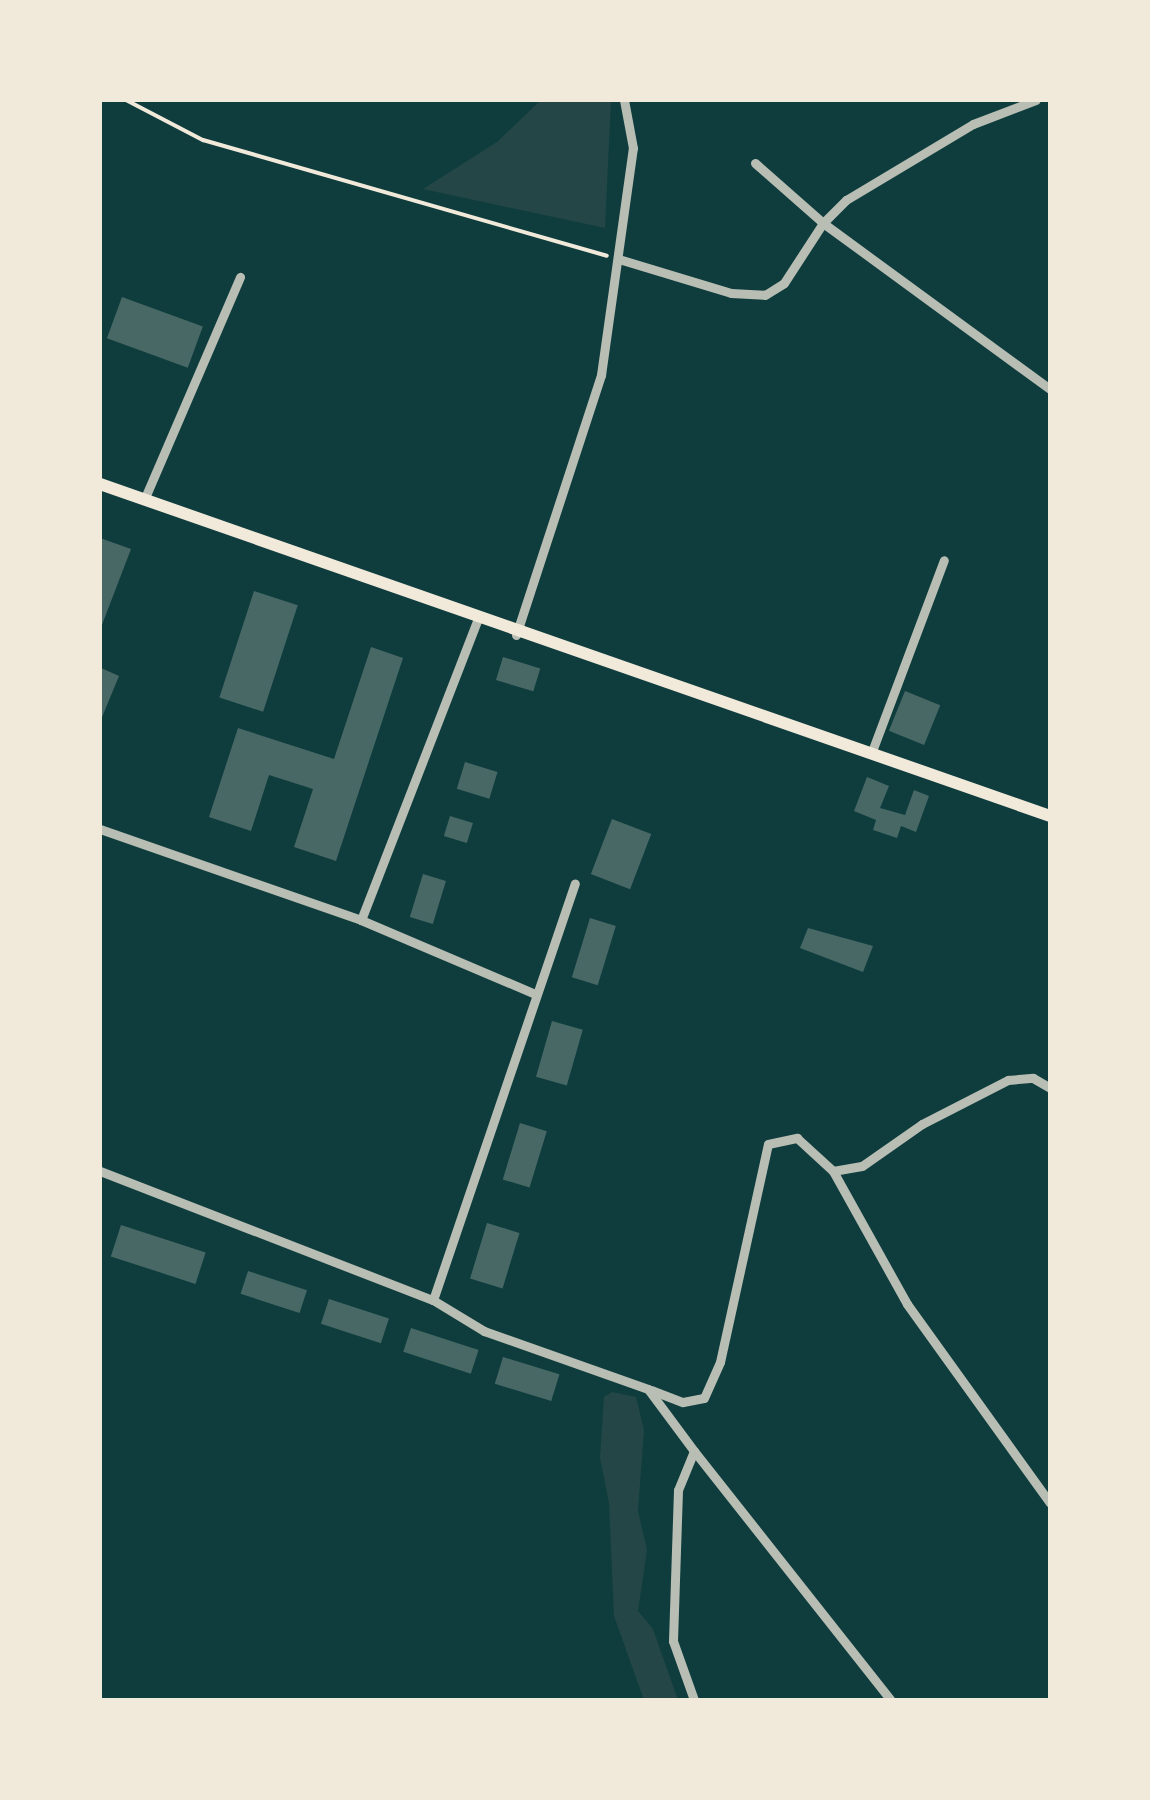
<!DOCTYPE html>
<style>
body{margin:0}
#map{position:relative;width:1150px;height:1800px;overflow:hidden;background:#0f3d3e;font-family:Commissioner,sans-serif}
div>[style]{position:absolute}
.green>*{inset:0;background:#244646}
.building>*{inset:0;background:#486865;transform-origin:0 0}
.path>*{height:4px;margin:-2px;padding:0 2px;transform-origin:2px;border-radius:2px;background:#f1e9da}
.minor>*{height:9px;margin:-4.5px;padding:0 4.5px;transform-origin:4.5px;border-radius:4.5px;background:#b8beb3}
.secondary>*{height:12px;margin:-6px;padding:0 6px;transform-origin:6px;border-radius:6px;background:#f1e9da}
span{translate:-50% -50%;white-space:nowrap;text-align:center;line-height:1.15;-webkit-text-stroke:8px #f1e9da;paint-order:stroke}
.frame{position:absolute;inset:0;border:102px solid #f1e9da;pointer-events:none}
</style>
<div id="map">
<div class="green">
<div style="clip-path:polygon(541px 100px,611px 100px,605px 228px,423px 189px,497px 142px)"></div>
<div style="clip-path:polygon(612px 1392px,636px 1397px,644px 1430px,638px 1511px,647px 1550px,638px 1611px,653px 1629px,678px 1700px,644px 1700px,614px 1616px,609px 1503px,600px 1458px,604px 1397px)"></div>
</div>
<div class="building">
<div style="left:122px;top:297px;width:86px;height:44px;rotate:20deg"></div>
<div style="clip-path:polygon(100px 538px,131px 549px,100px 630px)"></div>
<div style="left:254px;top:591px;width:46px;height:112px;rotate:18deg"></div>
<div style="clip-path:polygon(371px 647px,403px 658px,336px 861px,294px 847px,313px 789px,269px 775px,251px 831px,209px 817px,238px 728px,334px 759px)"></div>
<div style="left:503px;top:657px;width:39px;height:24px;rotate:17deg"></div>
<div style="clip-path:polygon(101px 668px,119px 676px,100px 722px,100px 672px)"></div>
<div style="left:905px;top:691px;width:38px;height:43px;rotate:22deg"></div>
<div style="left:465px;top:762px;width:34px;height:28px;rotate:17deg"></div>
<div style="clip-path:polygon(867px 777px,889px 786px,880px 808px,905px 815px,914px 790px,929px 796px,916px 832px,901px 826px,897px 838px,873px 830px,876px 820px,854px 811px)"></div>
<div style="left:450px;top:816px;width:24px;height:21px;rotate:17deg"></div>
<div style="left:612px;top:819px;width:42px;height:59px;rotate:21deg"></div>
<div style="left:423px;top:874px;width:24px;height:45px;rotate:17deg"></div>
<div style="left:590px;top:918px;width:27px;height:62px;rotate:17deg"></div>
<div style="clip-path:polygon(808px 928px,873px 946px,863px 972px,800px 948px)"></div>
<div style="left:552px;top:1021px;width:32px;height:58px;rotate:16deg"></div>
<div style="left:520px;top:1123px;width:28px;height:59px;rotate:17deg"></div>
<div style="left:487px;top:1223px;width:34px;height:58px;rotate:17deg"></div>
<div style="left:121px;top:1225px;width:89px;height:33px;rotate:18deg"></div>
<div style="left:248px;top:1271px;width:62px;height:24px;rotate:18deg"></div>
<div style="left:329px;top:1299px;width:63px;height:26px;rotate:18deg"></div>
<div style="left:411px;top:1328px;width:71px;height:25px;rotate:18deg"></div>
<div style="left:503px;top:1357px;width:59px;height:28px;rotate:17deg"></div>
</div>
<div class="path">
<div style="left:126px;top:100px;width:87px;rotate:27.5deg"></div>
<div style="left:203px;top:140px;width:420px;rotate:16deg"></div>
</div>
<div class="minor">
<div style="left:755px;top:163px;width:91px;rotate:41.4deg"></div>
<div style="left:823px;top:223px;width:281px;rotate:36.2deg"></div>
<div style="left:622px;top:260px;width:114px;rotate:16.8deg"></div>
<div style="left:731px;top:293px;width:34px;rotate:3deg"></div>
<div style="left:765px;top:295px;width:22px;rotate:-32deg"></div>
<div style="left:784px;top:283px;width:72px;rotate:-57deg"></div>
<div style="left:823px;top:223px;width:33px;rotate:-45deg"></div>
<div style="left:846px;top:200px;width:148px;rotate:-30.9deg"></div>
<div style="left:973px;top:124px;width:67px;rotate:-20.9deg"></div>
<div style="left:144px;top:500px;width:243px;rotate:-66.7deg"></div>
<div style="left:516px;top:635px;width:274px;rotate:-71.9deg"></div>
<div style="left:601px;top:375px;width:229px;rotate:-82deg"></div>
<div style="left:633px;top:148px;width:49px;rotate:-100.6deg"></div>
<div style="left:871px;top:754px;width:207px;rotate:-69.4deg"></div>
<div style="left:100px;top:829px;width:276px;rotate:19.2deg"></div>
<div style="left:361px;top:920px;width:187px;rotate:23deg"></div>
<div style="left:361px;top:920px;width:323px;rotate:-68.8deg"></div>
<div style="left:100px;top:1171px;width:357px;rotate:21.2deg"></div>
<div style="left:433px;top:1300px;width:60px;rotate:31.3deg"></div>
<div style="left:484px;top:1331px;width:174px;rotate:19.5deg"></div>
<div style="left:648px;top:1389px;width:77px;rotate:53.4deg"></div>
<div style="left:694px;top:1451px;width:42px;rotate:112.3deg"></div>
<div style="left:678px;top:1490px;width:151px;rotate:91.9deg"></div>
<div style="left:673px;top:1641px;width:63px;rotate:70.4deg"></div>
<div style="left:833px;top:1171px;width:29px;rotate:-10deg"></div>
<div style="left:862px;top:1166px;width:73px;rotate:-35deg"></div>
<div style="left:922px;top:1124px;width:97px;rotate:-27.1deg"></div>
<div style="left:1008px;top:1080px;width:25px;rotate:-5deg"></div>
<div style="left:1033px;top:1078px;width:20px;rotate:30deg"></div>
<div style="left:433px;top:1300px;width:440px;rotate:-71.2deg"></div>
<div style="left:651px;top:1390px;width:34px;rotate:21deg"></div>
<div style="left:683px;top:1402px;width:21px;rotate:-11deg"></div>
<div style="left:704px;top:1398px;width:39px;rotate:-66deg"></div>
<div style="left:720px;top:1362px;width:223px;rotate:-77.6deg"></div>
<div style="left:768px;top:1144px;width:30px;rotate:-12deg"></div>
<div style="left:797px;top:1138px;width:49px;rotate:42.5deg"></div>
<div style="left:833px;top:1171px;width:152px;rotate:60.9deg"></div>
<div style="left:907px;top:1304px;width:245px;rotate:54.3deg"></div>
<div style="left:694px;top:1451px;width:318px;rotate:51.7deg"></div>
</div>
<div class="secondary">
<div style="left:100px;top:484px;width:1006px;rotate:19.26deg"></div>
</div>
<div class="frame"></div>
</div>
